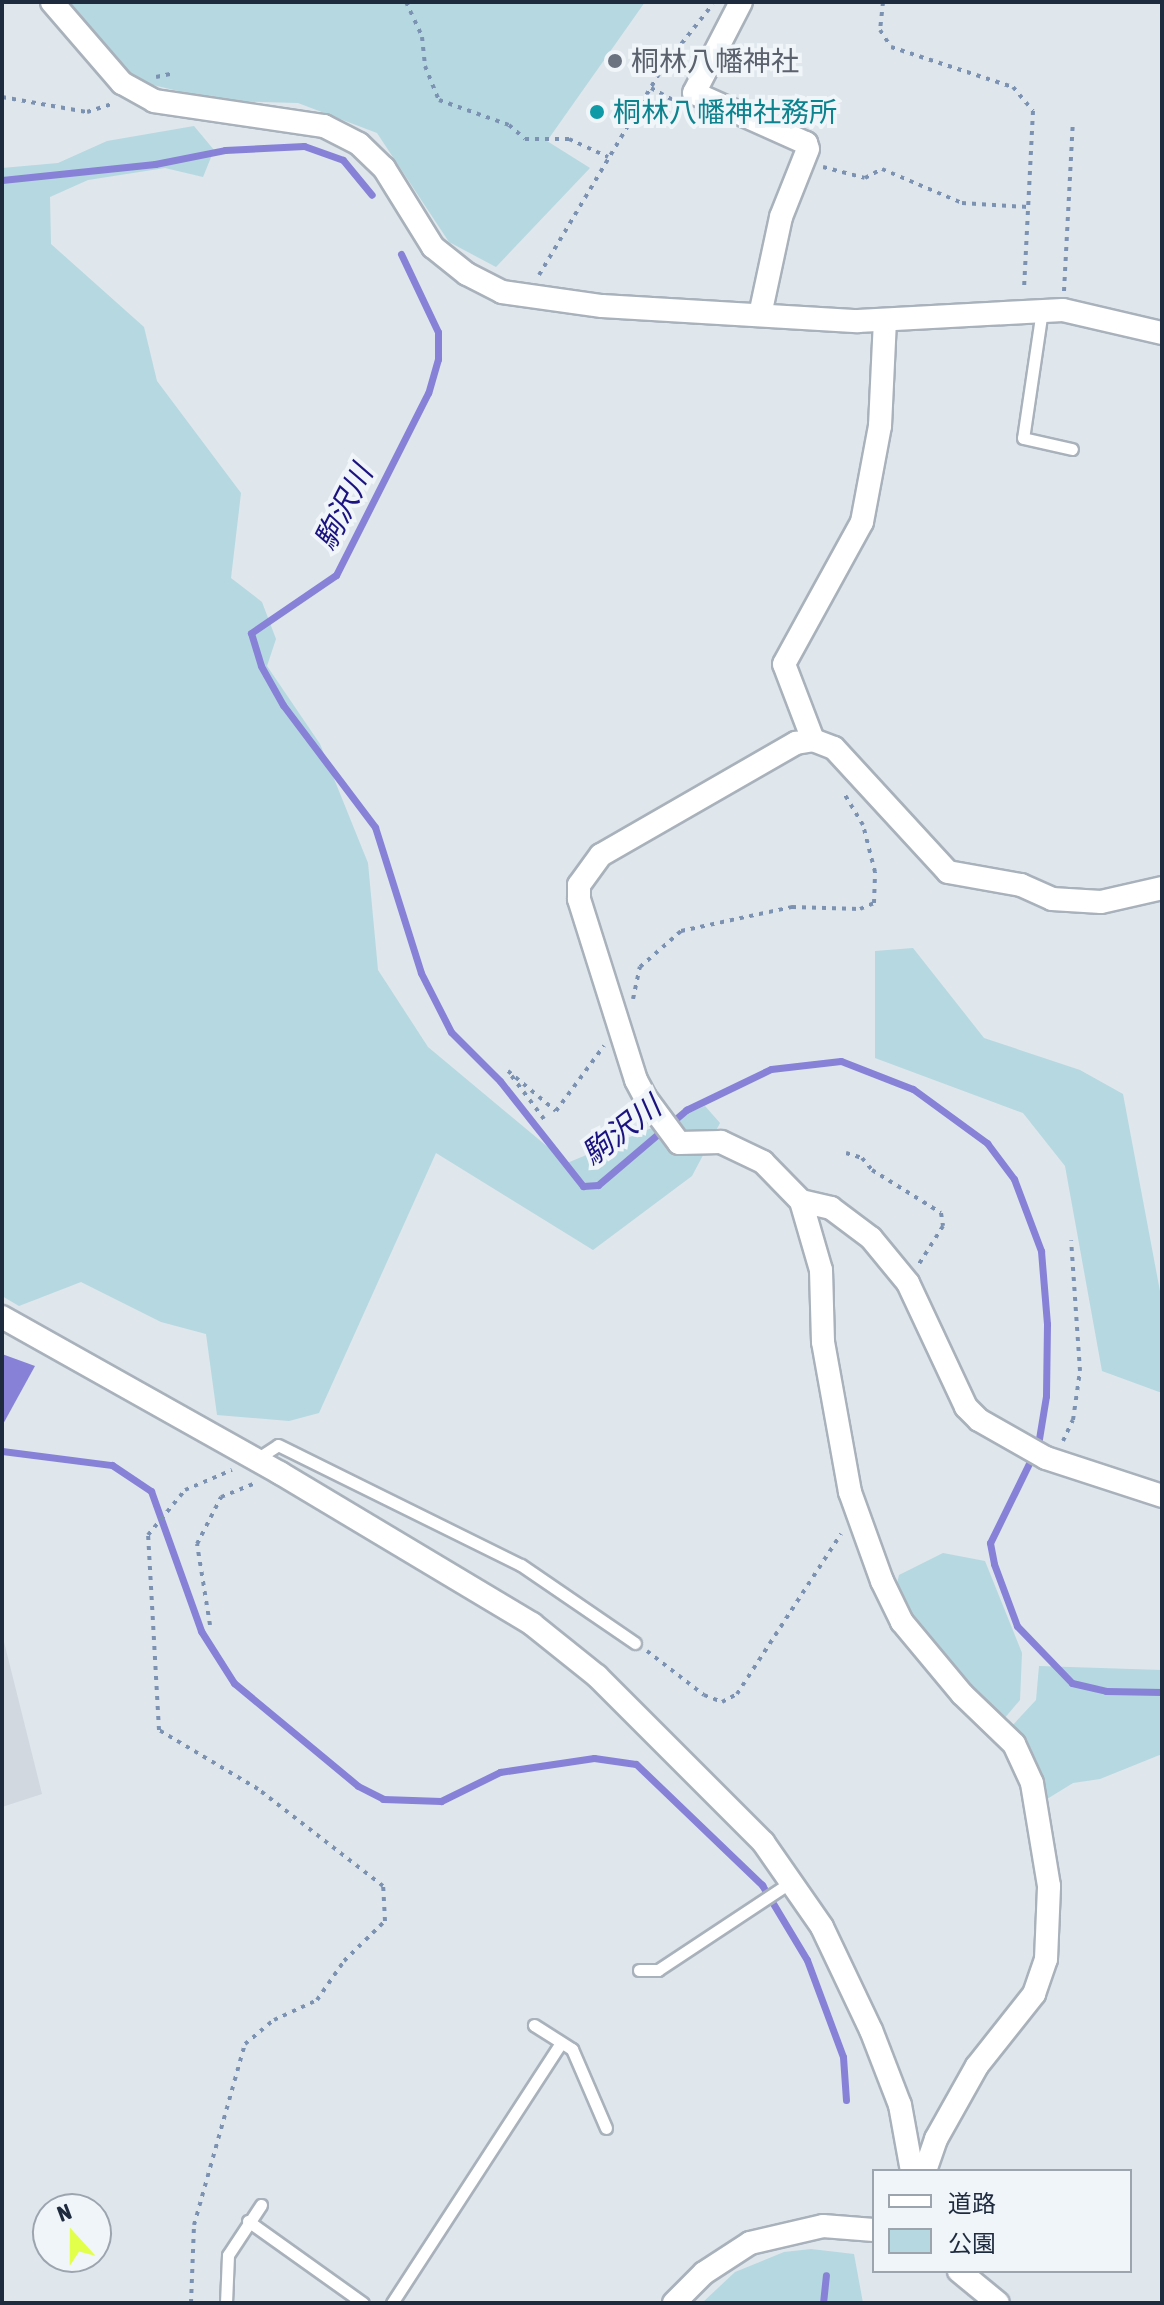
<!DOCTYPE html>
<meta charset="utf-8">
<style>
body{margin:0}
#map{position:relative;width:1164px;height:2305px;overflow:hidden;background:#dfe6ec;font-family:"Asap Condensed","Noto Sans JP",sans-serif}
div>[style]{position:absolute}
.built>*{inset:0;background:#d1d8e0}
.green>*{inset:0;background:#b6d8e0}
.water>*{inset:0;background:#8881d8}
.stream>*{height:7px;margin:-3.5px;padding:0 3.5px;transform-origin:3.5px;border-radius:3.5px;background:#8881d8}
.path>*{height:4px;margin-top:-2px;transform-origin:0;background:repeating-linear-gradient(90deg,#7c92b3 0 4px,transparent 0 10px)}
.roads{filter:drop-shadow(2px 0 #a9b1bb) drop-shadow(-2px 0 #a9b1bb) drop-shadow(0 2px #a9b1bb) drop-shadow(0 -2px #a9b1bb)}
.service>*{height:11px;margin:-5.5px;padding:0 5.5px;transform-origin:5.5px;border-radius:5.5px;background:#fff}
.minor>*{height:22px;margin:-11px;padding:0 11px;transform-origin:11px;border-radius:11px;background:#fff}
.tertiary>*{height:22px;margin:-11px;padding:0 11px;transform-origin:11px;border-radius:11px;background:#fff}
.dots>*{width:22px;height:22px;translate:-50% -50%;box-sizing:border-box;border:4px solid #f0f5f9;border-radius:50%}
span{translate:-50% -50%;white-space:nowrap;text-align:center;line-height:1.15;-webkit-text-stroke:8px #f0f5f9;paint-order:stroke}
.worship-label{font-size:28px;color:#5b616d}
.left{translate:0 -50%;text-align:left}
.culture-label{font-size:28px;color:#0d838f}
.water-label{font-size:30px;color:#1c1380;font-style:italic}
.frame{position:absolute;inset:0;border:4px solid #1e2a3e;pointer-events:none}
.legend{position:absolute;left:872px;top:2169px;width:260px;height:104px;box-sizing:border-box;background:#f0f5f9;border:2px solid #9ca4ae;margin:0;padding:10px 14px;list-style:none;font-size:24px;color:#1e2a3e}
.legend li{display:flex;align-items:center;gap:16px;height:40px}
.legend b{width:40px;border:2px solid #9ca4ae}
.north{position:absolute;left:32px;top:2193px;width:80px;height:80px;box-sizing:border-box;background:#f0f5f9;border:2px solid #9ca4ae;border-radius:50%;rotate:339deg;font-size:22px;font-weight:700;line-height:32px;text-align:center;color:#1e2a3e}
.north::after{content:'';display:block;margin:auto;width:28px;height:36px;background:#e1ff4b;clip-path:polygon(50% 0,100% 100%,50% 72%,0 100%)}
</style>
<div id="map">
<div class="built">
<div style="clip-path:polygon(2px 1634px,42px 1794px,2px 1807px)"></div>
</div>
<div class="green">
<div style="clip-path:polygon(67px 2px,645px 2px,547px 141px,590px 168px,496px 267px,449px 242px,377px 133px,298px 103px,220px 101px,132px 80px)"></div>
<div style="clip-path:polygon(194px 126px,214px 150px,203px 177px,165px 168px,88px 180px,50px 197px,51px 244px,144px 327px,157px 381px,241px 493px,231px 578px,262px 602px,276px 639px,267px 666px,320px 744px,368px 863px,378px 970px,428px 1047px,567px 1163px,705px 1106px,720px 1123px,692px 1176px,593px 1250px,436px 1153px,319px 1413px,289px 1421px,217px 1415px,206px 1334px,161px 1322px,81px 1282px,19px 1306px,2px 1296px,2px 168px,58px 163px,107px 141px)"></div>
<div style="clip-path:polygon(913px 948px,984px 1038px,1080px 1070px,1123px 1094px,1162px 1302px,1162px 1393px,1102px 1371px,1065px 1166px,1023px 1113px,875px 1058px,875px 951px)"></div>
<div style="clip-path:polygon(943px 1553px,985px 1561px,1022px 1653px,1020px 1700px,1003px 1720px,928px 1650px,895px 1592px,899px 1575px)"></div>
<div style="clip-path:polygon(1039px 1666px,1162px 1670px,1162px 1754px,1100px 1779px,1073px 1783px,1047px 1799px,1011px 1727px,1036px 1700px)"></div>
<div style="clip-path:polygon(811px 2249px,854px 2254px,863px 2303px,702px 2303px,735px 2272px,784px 2252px)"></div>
</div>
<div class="water">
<div style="clip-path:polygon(2px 1354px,35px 1366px,2px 1426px)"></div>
</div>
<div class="stream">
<div style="left:2px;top:180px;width:154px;rotate:-6deg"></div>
<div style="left:155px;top:164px;width:71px;rotate:-11.3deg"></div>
<div style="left:225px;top:150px;width:79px;rotate:-2.9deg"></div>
<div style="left:304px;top:146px;width:41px;rotate:19.7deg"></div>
<div style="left:343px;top:160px;width:45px;rotate:50.4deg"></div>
<div style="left:401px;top:254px;width:86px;rotate:64.6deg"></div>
<div style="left:438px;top:332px;width:27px;rotate:90deg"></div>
<div style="left:438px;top:359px;width:35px;rotate:106deg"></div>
<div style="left:428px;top:393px;width:204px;rotate:116.8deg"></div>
<div style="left:336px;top:575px;width:103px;rotate:145.7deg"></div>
<div style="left:251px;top:633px;width:34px;rotate:73deg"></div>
<div style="left:261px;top:666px;width:45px;rotate:60.6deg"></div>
<div style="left:283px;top:705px;width:153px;rotate:53deg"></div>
<div style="left:375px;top:827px;width:153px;rotate:72.5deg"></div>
<div style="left:421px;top:973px;width:66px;rotate:63deg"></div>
<div style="left:451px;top:1032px;width:69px;rotate:45deg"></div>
<div style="left:500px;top:1081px;width:134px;rotate:51.7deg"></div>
<div style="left:583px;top:1186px;width:15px;rotate:-4deg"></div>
<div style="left:598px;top:1185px;width:116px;rotate:-40.4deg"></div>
<div style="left:686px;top:1110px;width:94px;rotate:-25.8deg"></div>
<div style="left:771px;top:1069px;width:70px;rotate:-6.5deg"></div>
<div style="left:841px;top:1061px;width:77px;rotate:21.3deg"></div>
<div style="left:913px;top:1089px;width:92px;rotate:36.1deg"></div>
<div style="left:987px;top:1143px;width:45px;rotate:53.1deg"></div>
<div style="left:1014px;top:1179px;width:77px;rotate:69.4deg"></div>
<div style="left:1041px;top:1251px;width:73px;rotate:85.3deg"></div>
<div style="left:1047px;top:1324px;width:72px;rotate:90.8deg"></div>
<div style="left:1046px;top:1396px;width:50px;rotate:99.3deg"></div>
<div style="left:1038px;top:1445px;width:109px;rotate:116.1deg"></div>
<div style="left:990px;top:1543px;width:21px;rotate:79deg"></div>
<div style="left:994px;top:1564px;width:66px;rotate:69.6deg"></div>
<div style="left:1017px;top:1626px;width:79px;rotate:46deg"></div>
<div style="left:1072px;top:1683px;width:35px;rotate:13deg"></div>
<div style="left:1106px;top:1691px;width:56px;rotate:1deg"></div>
<div style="left:2px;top:1451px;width:111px;rotate:7.3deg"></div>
<div style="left:112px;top:1465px;width:47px;rotate:33.7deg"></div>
<div style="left:151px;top:1491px;width:149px;rotate:70.3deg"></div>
<div style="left:201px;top:1631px;width:62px;rotate:57.6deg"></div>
<div style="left:234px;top:1683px;width:161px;rotate:39.7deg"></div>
<div style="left:358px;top:1786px;width:28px;rotate:27deg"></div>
<div style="left:383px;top:1799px;width:58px;rotate:2deg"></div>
<div style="left:441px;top:1801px;width:66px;rotate:-26.2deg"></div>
<div style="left:500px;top:1772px;width:95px;rotate:-8.5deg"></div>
<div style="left:594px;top:1758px;width:42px;rotate:8.1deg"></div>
<div style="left:636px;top:1764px;width:175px;rotate:43.8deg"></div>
<div style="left:762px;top:1885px;width:87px;rotate:59deg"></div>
<div style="left:807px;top:1960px;width:103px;rotate:69.6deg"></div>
<div style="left:843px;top:2057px;width:43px;rotate:86deg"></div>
<div style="left:823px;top:2303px;width:28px;rotate:-84deg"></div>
</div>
<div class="path">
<div style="left:406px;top:2px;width:38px;rotate:65deg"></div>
<div style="left:422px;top:37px;width:29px;rotate:84deg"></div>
<div style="left:425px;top:66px;width:37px;rotate:68deg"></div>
<div style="left:439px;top:100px;width:74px;rotate:19.7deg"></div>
<div style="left:509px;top:125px;width:21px;rotate:41deg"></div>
<div style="left:525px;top:139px;width:44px"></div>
<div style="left:569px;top:139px;width:43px;rotate:24.8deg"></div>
<div style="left:883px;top:2px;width:28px;rotate:96deg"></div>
<div style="left:880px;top:30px;width:20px;rotate:57deg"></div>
<div style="left:891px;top:47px;width:128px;rotate:18.2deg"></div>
<div style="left:1013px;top:87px;width:31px;rotate:50deg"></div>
<div style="left:1033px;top:111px;width:180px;rotate:92.9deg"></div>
<div style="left:156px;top:77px;width:19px;rotate:-12deg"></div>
<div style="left:651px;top:88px;width:25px;rotate:29deg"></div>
<div style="left:2px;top:97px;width:86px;rotate:10deg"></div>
<div style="left:87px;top:112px;width:29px;rotate:-18deg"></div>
<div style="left:823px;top:167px;width:43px;rotate:14.7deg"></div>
<div style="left:865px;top:178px;width:19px;rotate:-28deg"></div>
<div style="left:882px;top:169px;width:87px;rotate:23deg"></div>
<div style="left:962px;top:203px;width:66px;rotate:3.5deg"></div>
<div style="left:539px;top:275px;width:242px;rotate:-59.2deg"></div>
<div style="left:663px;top:67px;width:80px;rotate:-51.6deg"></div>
<div style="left:1064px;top:291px;width:170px;rotate:-87deg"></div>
<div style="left:633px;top:999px;width:33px;rotate:-78deg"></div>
<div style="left:640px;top:967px;width:55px;rotate:-41.3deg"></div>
<div style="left:681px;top:931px;width:114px;rotate:-12.2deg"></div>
<div style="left:792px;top:907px;width:68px;rotate:1.7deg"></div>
<div style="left:860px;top:909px;width:15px;rotate:-23deg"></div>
<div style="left:874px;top:903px;width:31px;rotate:-88deg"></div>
<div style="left:875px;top:872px;width:49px;rotate:-104.3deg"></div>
<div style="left:863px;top:825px;width:35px;rotate:-121deg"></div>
<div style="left:544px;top:1119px;width:60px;rotate:-126.9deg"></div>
<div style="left:508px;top:1071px;width:62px;rotate:39.8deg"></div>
<div style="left:556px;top:1111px;width:81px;rotate:-53.6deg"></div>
<div style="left:846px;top:1153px;width:17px;rotate:17deg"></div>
<div style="left:862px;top:1158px;width:16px;rotate:50deg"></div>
<div style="left:872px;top:1170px;width:81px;rotate:31.9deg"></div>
<div style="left:941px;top:1213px;width:13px;rotate:81deg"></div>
<div style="left:943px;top:1226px;width:45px;rotate:122.3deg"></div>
<div style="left:1063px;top:1441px;width:23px;rotate:-65deg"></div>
<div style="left:1073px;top:1420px;width:49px;rotate:-81.9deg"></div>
<div style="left:1080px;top:1371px;width:131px;rotate:-93.9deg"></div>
<div style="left:210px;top:1625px;width:82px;rotate:-99.1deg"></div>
<div style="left:197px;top:1544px;width:53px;rotate:-62.9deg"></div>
<div style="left:221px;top:1497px;width:35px;rotate:-22deg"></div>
<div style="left:647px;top:1651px;width:72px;rotate:37.7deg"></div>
<div style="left:704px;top:1695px;width:19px;rotate:21deg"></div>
<div style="left:722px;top:1702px;width:17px;rotate:-28deg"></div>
<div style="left:737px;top:1694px;width:191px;rotate:-57deg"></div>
<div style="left:191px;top:2303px;width:78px;rotate:-87.8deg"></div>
<div style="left:194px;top:2225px;width:188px;rotate:-74.3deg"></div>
<div style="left:245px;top:2044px;width:38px;rotate:-40deg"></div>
<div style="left:274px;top:2020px;width:47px;rotate:-24.9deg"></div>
<div style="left:317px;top:2000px;width:47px;rotate:-55.3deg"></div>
<div style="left:344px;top:1961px;width:57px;rotate:-44.3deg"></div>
<div style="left:385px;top:1921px;width:35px;rotate:-93deg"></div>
<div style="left:383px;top:1886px;width:158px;rotate:-142.2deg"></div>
<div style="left:258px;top:1789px;width:115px;rotate:-149.2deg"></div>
<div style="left:159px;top:1730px;width:195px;rotate:-93.2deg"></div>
<div style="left:148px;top:1535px;width:58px;rotate:-50.6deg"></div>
<div style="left:185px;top:1490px;width:51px;rotate:-23.1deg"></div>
</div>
<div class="roads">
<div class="service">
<div style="left:1042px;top:310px;width:129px;rotate:98.4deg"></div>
<div style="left:1023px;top:438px;width:50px;rotate:12.7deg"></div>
<div style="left:255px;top:1460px;width:27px;rotate:-33deg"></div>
<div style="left:278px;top:1445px;width:271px;rotate:26.3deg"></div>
<div style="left:521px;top:1565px;width:138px;rotate:34.4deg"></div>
<div style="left:639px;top:1970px;width:19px"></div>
<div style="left:658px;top:1970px;width:159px;rotate:-33.5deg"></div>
<div style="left:534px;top:2025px;width:45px;rotate:32.3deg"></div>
<div style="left:572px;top:2049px;width:86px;rotate:66.7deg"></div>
<div style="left:248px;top:2221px;width:141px;rotate:35.5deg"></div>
<div style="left:226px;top:2303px;width:48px;rotate:-87.6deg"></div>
<div style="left:228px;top:2255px;width:60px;rotate:-56.6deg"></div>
<div style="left:392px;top:2303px;width:310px;rotate:-57deg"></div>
</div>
<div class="minor">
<div style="left:52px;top:2px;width:107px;rotate:49.2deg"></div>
<div style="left:122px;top:83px;width:37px;rotate:29deg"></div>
<div style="left:154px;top:101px;width:172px;rotate:8.4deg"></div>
<div style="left:324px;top:126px;width:39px;rotate:27deg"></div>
<div style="left:359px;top:144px;width:35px;rotate:44deg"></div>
<div style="left:384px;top:168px;width:93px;rotate:58.2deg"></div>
<div style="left:433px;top:247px;width:43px;rotate:38.5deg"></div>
<div style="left:467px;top:274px;width:39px;rotate:27deg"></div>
<div style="left:502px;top:292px;width:101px;rotate:8deg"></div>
<div style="left:602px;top:306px;width:256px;rotate:3.4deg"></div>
<div style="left:858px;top:321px;width:205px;rotate:-3.1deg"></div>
<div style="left:1063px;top:310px;width:102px;rotate:13.1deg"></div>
<div style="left:741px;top:2px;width:102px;rotate:117.3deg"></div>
<div style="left:694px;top:93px;width:123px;rotate:24.1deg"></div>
<div style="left:806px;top:143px;width:6px;rotate:72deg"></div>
<div style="left:808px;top:149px;width:73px;rotate:111.7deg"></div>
<div style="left:781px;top:217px;width:100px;rotate:102.1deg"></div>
<div style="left:813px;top:740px;width:81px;rotate:-110.9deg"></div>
<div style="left:784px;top:664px;width:162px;rotate:-61.2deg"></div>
<div style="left:862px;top:522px;width:98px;rotate:-79.4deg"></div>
<div style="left:880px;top:426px;width:105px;rotate:-87.3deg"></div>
<div style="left:801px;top:1201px;width:31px;rotate:13deg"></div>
<div style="left:831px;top:1208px;width:50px;rotate:36.9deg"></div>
<div style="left:871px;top:1238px;width:58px;rotate:50.6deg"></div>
<div style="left:908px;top:1283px;width:137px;rotate:64.9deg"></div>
<div style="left:966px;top:1407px;width:18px;rotate:45deg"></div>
<div style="left:979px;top:1420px;width:77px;rotate:29.6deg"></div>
<div style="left:1046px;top:1458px;width:122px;rotate:18.1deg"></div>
<div style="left:925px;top:2171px;width:34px;rotate:-71deg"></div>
<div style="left:936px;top:2139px;width:84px;rotate:-60.7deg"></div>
<div style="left:977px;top:2066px;width:92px;rotate:-51.6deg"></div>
<div style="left:1034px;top:1994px;width:37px;rotate:-71deg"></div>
<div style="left:1046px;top:1959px;width:73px;rotate:-87.6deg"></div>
<div style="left:1049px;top:1886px;width:104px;rotate:-99.4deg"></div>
<div style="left:1032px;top:1783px;width:43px;rotate:-114.8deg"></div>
<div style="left:1014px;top:1744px;width:72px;rotate:-136.1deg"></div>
<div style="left:962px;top:1694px;width:94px;rotate:-129.8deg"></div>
<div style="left:902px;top:1622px;width:46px;rotate:-116deg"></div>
<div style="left:882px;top:1581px;width:95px;rotate:-109.8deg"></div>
<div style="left:850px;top:1492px;width:152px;rotate:-100.2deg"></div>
<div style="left:823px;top:1342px;width:72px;rotate:-91.6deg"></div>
<div style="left:821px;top:1270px;width:72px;rotate:-106.2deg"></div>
<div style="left:801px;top:1201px;width:54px;rotate:-134.3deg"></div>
<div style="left:763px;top:1162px;width:47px;rotate:-154.5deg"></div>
<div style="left:721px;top:1142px;width:42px;rotate:178.6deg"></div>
<div style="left:679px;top:1143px;width:57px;rotate:-126.5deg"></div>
<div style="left:645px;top:1097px;width:19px;rotate:-118deg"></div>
<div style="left:636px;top:1080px;width:190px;rotate:-107.5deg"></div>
<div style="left:579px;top:899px;width:14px;rotate:-90deg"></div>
<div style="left:579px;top:885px;width:37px;rotate:-54deg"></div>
<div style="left:601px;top:855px;width:225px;rotate:-29.9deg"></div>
<div style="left:796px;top:743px;width:17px;rotate:-10deg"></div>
<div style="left:813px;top:740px;width:22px;rotate:21deg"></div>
<div style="left:834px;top:748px;width:168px;rotate:47.4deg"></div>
<div style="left:948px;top:872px;width:74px;rotate:10.1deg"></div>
<div style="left:1021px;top:885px;width:34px;rotate:24deg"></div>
<div style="left:1052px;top:899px;width:49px;rotate:3.5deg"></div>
<div style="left:1101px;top:902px;width:63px;rotate:-12.9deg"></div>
</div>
<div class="tertiary">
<div style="left:2px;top:1317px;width:319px;rotate:29.3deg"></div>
<div style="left:280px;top:1473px;width:294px;rotate:30.9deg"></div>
<div style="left:532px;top:1624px;width:83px;rotate:38.7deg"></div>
<div style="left:597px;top:1676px;width:235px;rotate:45deg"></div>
<div style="left:763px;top:1842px;width:103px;rotate:55.2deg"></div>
<div style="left:822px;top:1927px;width:114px;rotate:64.6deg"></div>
<div style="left:871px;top:2030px;width:80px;rotate:68.9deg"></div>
<div style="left:900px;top:2105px;width:67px;rotate:79.7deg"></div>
<div style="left:959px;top:2271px;width:50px;rotate:39.4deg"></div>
<div style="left:674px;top:2303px;width:42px;rotate:-45deg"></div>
<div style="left:704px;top:2273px;width:55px;rotate:-33.1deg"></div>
<div style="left:750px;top:2243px;width:75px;rotate:-13.1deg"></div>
<div style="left:823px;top:2226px;width:51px;rotate:4.5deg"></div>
</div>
</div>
<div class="dots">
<div style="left:615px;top:61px;background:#6b7280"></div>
<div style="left:597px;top:112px;background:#0f9aa8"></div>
</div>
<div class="worship-label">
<span class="left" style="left:631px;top:61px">桐林八幡神社</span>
</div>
<div class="culture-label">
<span class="left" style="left:613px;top:112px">桐林八幡神社務所</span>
</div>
<div class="water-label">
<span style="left:343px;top:507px;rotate:-63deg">駒沢川</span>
<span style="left:621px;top:1130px;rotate:-38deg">駒沢川</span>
</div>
<div class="frame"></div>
<ul class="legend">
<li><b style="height:10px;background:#fff"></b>道路</li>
<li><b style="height:22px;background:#b6d8e0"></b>公園</li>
</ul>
<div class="north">N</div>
</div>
